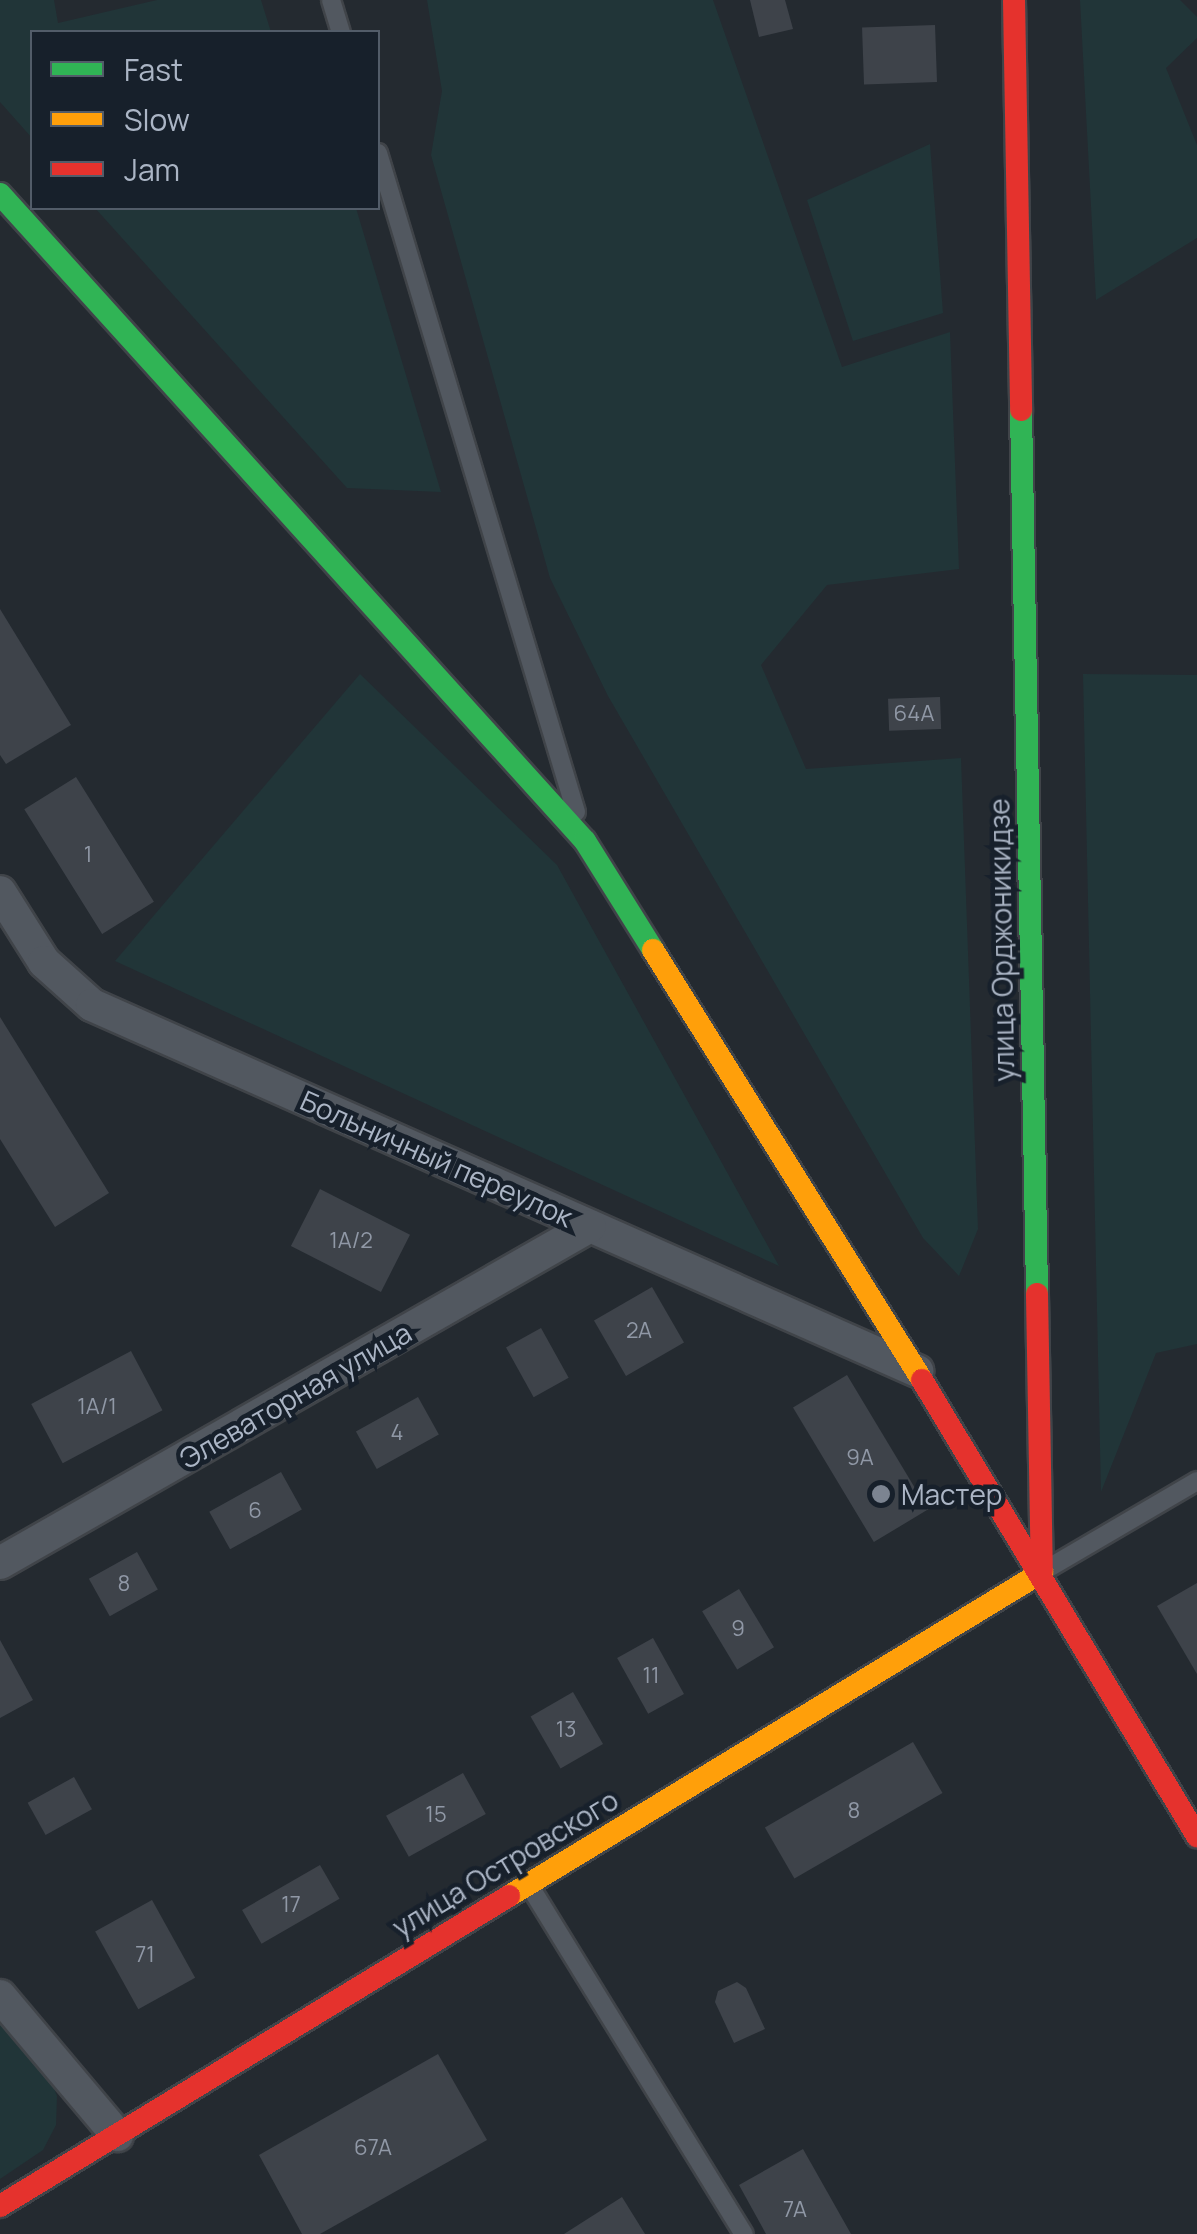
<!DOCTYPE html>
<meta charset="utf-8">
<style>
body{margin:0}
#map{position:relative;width:1197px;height:2234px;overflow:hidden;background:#242a30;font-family:Manrope,sans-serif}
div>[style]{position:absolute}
.green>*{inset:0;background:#213538}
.building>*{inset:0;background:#3e434a;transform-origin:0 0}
.roads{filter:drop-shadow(2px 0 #404449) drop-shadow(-2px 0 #404449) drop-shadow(0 2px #404449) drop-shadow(0 -2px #404449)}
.lane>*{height:18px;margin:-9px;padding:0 9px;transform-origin:9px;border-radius:9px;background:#525860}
.street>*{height:32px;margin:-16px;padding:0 16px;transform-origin:16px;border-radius:16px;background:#525860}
.fast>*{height:22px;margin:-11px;padding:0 11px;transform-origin:11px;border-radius:11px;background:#30b455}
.slow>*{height:22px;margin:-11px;padding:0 11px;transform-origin:11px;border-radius:11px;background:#ff9f0a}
.jam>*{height:22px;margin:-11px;padding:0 11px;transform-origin:11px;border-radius:11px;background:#e5322d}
.dots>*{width:28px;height:28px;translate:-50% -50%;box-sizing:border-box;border:5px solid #17202b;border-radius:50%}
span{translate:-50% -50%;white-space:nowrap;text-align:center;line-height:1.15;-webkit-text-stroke:9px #17202b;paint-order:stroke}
.number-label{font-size:22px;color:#9098a6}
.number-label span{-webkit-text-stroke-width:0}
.street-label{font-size:28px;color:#abb5c5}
.poi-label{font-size:28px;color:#abb5c5}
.left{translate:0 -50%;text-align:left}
.legend{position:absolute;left:30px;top:30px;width:350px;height:180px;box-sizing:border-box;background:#17202b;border:2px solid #525c69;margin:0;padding:12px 18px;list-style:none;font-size:30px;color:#abb5c5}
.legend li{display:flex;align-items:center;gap:20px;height:50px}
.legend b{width:50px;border:2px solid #525c69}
</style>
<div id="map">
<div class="green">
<div style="clip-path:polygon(0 0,54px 0,58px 23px,157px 0,261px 0,271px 32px,32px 32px,32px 138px,0 102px)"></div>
<div style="clip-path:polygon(427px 0,713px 0,842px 367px,950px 332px,959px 569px,827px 585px,761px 665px,806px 769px,961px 758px,978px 1229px,959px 1276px,923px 1238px,608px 696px,550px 578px,431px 155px,442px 91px)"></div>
<div style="clip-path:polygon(1080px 0,1180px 0,1197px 17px,1197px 38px,1166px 68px,1197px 145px,1197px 238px,1096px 300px)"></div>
<div style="clip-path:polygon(930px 144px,943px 313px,853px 341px,807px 200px)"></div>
<div style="clip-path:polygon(95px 208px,356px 208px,441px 492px,347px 488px)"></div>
<div style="clip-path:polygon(360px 674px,557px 865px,779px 1266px,115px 961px)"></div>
<div style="clip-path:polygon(1083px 674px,1197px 675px,1197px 1344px,1156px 1353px,1101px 1492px)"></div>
<div style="clip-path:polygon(0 2018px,47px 2070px,57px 2096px,56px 2125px,43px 2150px,0 2179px)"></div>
</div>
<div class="building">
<div style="clip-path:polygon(750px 0,785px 0,793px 29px,759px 37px)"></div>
<div style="left:935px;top:25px;width:57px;height:73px;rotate:88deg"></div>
<div style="clip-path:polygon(0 609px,71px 725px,6px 764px,0 755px)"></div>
<div style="left:940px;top:697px;width:32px;height:52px;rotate:88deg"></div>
<div style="left:76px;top:777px;width:147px;height:61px;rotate:58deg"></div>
<div style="clip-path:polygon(0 1017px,109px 1193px,55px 1227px,0 1139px)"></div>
<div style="left:320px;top:1189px;width:101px;height:64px;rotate:27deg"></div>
<div style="left:652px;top:1287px;width:64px;height:67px;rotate:60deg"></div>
<div style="left:541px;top:1328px;width:57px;height:40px;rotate:61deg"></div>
<div style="left:131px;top:1351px;width:67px;height:113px;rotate:62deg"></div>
<div style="left:847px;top:1375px;width:157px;height:63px;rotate:59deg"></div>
<div style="left:418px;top:1397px;width:43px;height:71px;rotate:61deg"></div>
<div style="left:281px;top:1472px;width:43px;height:82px;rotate:61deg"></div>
<div style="left:137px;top:1552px;width:43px;height:55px;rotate:61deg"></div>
<div style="clip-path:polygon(1197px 1583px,1197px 1674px,1157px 1606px)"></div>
<div style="left:739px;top:1589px;width:68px;height:43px;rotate:59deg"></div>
<div style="left:653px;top:1638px;width:64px;height:41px;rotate:61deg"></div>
<div style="clip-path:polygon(0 1640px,33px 1700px,0 1718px)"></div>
<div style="left:573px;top:1692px;width:60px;height:49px;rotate:60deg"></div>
<div style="left:913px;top:1742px;width:59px;height:171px;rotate:60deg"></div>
<div style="left:463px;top:1773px;width:47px;height:88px;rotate:61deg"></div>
<div style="left:74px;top:1777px;width:37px;height:53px;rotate:61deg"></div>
<div style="left:320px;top:1865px;width:39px;height:90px;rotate:60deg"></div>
<div style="left:152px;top:1900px;width:89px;height:65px;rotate:61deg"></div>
<div style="clip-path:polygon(737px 1982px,746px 1988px,765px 2029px,734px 2043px,715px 2002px,718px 1991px)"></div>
<div style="clip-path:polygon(438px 2054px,487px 2140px,320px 2234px,302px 2234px,259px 2155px)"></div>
<div style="clip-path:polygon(803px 2149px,851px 2234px,766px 2234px,739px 2185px)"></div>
<div style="clip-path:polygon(622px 2197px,645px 2234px,564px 2234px)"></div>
</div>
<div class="roads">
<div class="lane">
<div style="left:331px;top:0;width:34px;rotate:73deg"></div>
<div style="left:378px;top:153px;width:688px;rotate:73.28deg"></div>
<div style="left:1047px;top:1569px;width:174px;rotate:-30.4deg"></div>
<div style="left:529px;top:1885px;width:410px;rotate:58.4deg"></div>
</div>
<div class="street">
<div style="left:0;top:892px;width:83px;rotate:57.8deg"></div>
<div style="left:44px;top:962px;width:64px;rotate:41.9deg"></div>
<div style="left:92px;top:1005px;width:903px;rotate:23.92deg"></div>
<div style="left:0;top:1563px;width:679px;rotate:-29.73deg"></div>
<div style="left:0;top:1996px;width:182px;rotate:49.9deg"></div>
</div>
<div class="fast">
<div style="left:0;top:194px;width:872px;rotate:47.88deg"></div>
<div style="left:585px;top:841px;width:128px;rotate:58deg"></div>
<div style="left:1021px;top:410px;width:884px;rotate:88.96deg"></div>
</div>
<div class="slow">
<div style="left:653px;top:950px;width:507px;rotate:57.97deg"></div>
<div style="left:509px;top:1896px;width:624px;rotate:-31.29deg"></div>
</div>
<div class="jam">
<div style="left:1014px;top:0;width:410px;rotate:89deg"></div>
<div style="left:1037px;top:1294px;width:276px;rotate:89deg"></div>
<div style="left:922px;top:1380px;width:533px;rotate:58.91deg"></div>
<div style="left:0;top:2206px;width:596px;rotate:-31.34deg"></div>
</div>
</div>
<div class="dots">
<div style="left:881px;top:1494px;background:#7c8491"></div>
</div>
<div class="number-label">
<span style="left:914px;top:714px">64А</span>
<span style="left:88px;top:855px">1</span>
<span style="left:351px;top:1241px">1А/2</span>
<span style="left:639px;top:1331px">2А</span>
<span style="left:97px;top:1407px">1А/1</span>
<span style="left:397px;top:1433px">4</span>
<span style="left:860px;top:1458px">9А</span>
<span style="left:255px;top:1511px">6</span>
<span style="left:124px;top:1584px">8</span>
<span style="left:738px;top:1629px">9</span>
<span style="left:651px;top:1676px">11</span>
<span style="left:566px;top:1730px">13</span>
<span style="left:854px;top:1811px">8</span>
<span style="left:436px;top:1815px">15</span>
<span style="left:291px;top:1905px">17</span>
<span style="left:145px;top:1955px">71</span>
<span style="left:373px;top:2148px">67А</span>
<span style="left:795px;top:2210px">7А</span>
</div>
<div class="street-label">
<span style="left:1001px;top:940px;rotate:-91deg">улица Орджоникидзе</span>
<span style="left:437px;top:1158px;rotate:24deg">Больничный переулок</span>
<span style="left:295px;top:1395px;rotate:-30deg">Элеваторная улица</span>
<span style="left:505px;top:1863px;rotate:-31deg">улица Островского</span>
</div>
<div class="poi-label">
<span class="left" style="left:901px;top:1494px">Мастер</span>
</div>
<ul class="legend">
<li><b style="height:12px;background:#30b455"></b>Fast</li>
<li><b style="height:12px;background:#ff9f0a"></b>Slow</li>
<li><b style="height:12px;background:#e5322d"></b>Jam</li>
</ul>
</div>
